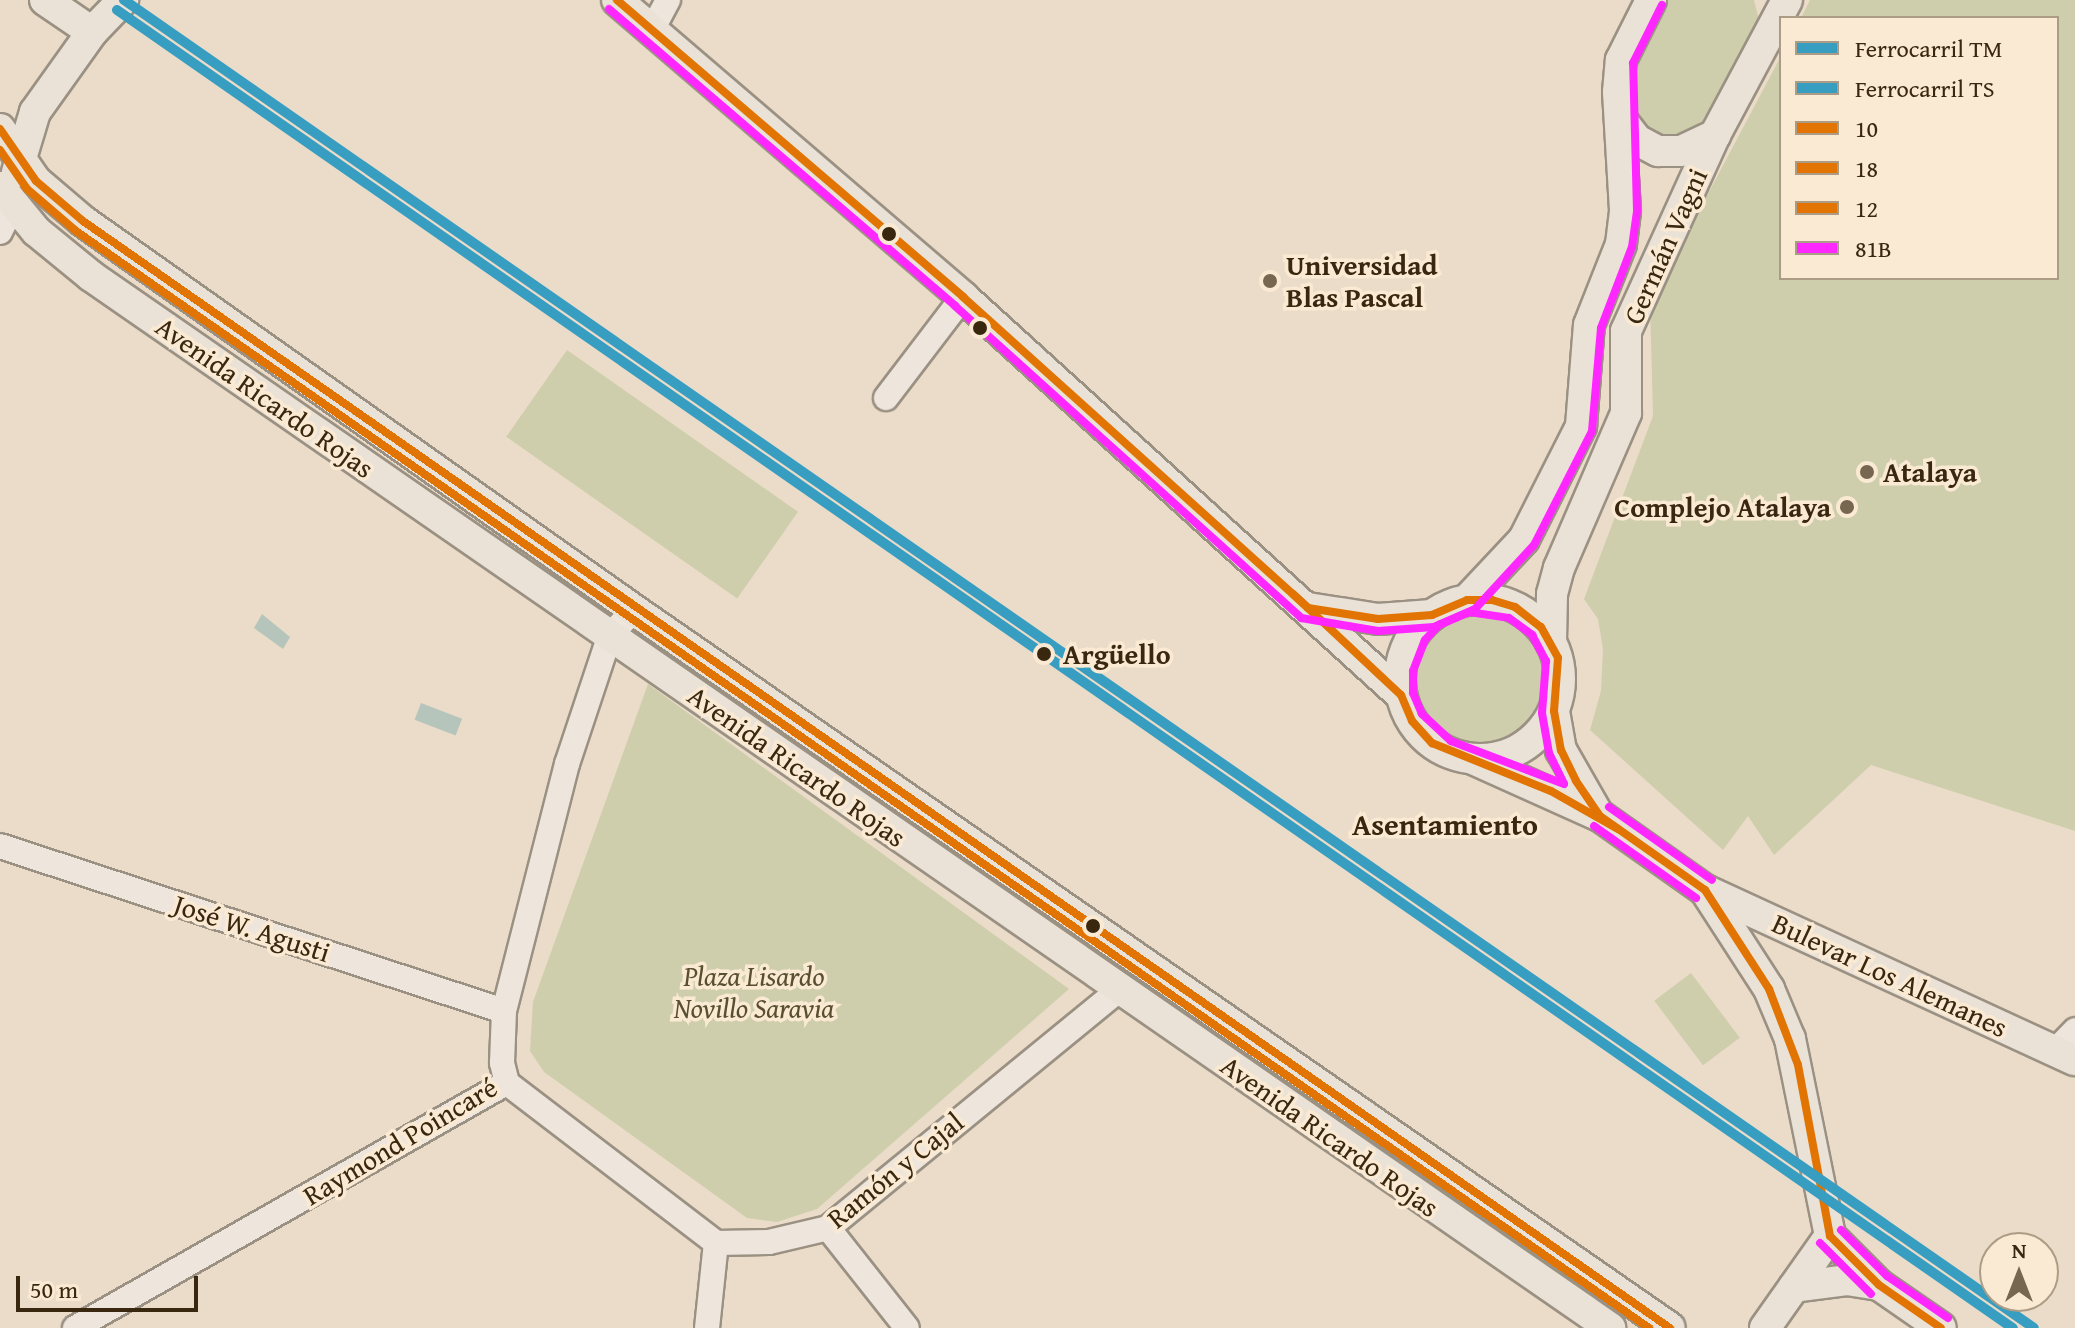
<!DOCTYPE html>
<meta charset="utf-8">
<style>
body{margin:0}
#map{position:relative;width:2075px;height:1328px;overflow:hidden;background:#ebdcc9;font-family:"Gentium Book Plus",serif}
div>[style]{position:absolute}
.green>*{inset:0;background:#ceceac;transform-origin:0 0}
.round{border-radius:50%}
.water>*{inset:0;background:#b5c5bb;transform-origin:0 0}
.roads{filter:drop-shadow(2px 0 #9b9183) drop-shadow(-2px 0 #9b9183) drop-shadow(0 2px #9b9183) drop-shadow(0 -2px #9b9183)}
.minor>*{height:24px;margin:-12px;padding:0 12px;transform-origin:12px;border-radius:12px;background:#eee6dd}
.major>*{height:30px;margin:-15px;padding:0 15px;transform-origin:15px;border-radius:15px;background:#eae2d7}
.major>.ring{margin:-15px;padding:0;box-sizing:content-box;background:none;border:30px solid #eae2d7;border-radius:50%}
.bus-1>*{height:8px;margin:-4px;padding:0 4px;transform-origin:4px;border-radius:4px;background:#e17402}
.bus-2>*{height:8px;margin:-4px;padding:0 4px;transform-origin:4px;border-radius:4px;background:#e17402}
.bus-3>*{height:8px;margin:-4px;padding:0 4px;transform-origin:4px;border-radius:4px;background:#e17402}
.bus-4>*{height:8px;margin:-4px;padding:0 4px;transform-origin:4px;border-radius:4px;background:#fe27ff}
.rail-1>*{height:10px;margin:-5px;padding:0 5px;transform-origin:5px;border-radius:5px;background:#379dc1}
.rail-2>*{height:10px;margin:-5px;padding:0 5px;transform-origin:5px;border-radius:5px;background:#379dc1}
.dots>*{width:22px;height:22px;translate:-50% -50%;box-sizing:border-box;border:4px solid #fbead3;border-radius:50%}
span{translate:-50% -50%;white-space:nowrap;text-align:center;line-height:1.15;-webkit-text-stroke:7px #fbead3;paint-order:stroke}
.street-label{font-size:28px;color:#39270f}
.poi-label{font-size:28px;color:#39270f;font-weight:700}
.left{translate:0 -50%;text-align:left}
.right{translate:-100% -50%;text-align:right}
.stop-label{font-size:28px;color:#39270f;font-weight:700}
.park-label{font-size:28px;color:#584e30;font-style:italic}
.neighbourhood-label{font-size:30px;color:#39270f;font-weight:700}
.legend{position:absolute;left:1779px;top:16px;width:280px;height:264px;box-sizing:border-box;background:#fbead3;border:2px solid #ad9c85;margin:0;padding:10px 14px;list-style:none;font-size:24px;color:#39270f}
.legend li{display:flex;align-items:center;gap:16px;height:40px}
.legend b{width:40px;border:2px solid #ad9c85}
.north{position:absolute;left:1979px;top:1232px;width:80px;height:80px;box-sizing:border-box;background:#fbead3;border:2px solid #ad9c85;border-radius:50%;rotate:0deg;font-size:22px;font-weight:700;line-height:32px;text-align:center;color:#39270f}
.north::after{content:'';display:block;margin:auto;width:28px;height:36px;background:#776650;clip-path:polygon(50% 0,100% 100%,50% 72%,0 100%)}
.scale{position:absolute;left:16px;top:1276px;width:182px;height:36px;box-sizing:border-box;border:4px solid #39270f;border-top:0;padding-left:10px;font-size:24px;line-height:28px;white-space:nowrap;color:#39270f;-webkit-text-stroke:6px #fbead3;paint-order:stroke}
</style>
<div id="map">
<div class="green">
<div style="clip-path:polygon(1664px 0,1754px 0,1759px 20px,1708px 127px,1670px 143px,1633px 120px,1629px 96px,1639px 48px)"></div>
<div style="clip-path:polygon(1810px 0,2075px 0,2075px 831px,1871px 765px,1774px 855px,1748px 816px,1723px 850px,1590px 730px,1601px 691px,1603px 649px,1598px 619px,1584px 599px,1653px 416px,1650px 303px,1781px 56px,1781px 278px,2057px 278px,2057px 18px,1801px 18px)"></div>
<div style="left:567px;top:350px;width:282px;height:106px;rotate:35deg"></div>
<div class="round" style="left:1411px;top:612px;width:138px;height:138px"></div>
<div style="clip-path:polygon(648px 684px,1069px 989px,817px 1209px,777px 1222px,747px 1218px,544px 1072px,530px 1051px,533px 1002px)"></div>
<div style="left:1691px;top:973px;width:81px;height:46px;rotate:53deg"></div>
</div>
<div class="water">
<div style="clip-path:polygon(262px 614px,290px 637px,283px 649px,254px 628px)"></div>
<div style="left:421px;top:703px;width:44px;height:18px;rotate:21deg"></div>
</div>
<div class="roads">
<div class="minor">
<div style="left:652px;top:30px;width:34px;rotate:-62deg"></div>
<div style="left:0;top:232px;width:30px;rotate:-64deg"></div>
<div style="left:886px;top:398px;width:127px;rotate:-52.7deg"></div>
<div style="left:0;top:846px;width:530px;rotate:18.13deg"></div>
<div style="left:2055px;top:1051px;width:29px;rotate:-46deg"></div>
<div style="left:507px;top:1083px;width:21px;rotate:-104deg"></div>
<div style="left:502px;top:1063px;width:52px;rotate:-87.8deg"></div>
<div style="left:504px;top:1011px;width:255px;rotate:-75.7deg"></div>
<div style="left:567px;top:764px;width:136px;rotate:-71.6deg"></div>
<div style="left:610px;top:635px;width:35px;rotate:-46deg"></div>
<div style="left:507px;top:1083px;width:263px;rotate:37.4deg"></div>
<div style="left:828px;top:1228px;width:127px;rotate:51.7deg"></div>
<div style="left:716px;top:1243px;width:53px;rotate:-1.1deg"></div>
<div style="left:769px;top:1242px;width:61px;rotate:-13.3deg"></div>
<div style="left:828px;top:1228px;width:376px;rotate:-39.3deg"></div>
<div style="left:75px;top:1328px;width:497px;rotate:-29.6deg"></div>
<div style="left:707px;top:1328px;width:85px;rotate:-84deg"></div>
</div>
<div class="major">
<div style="left:45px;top:0;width:57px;rotate:34.2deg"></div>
<div style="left:617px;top:0;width:456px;rotate:40.6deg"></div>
<div style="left:963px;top:297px;width:592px;rotate:42.26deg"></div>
<div style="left:1623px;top:122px;width:23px;rotate:52deg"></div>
<div style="left:1637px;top:140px;width:24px;rotate:28deg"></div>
<div style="left:1658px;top:151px;width:23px"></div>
<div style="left:1681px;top:151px;width:38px;rotate:-25deg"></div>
<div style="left:0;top:129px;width:63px;rotate:55.3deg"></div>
<div style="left:36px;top:181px;width:62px;rotate:40.4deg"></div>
<div style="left:83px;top:221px;width:674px;rotate:35.22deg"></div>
<div style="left:634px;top:610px;width:1260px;rotate:34.72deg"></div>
<div style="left:17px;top:172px;width:63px;rotate:-73.3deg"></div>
<div style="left:35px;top:112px;width:98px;rotate:-54.5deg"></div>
<div style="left:92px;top:32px;width:45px;rotate:-45.9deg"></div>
<div style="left:0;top:187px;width:57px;rotate:50.7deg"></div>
<div style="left:36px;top:231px;width:71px;rotate:39.3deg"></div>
<div style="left:91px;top:276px;width:1848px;rotate:34.7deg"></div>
<div class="ring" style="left:1400px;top:599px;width:130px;height:130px"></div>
<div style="left:1467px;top:600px;width:83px;rotate:-46.9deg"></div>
<div style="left:1524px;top:539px;width:127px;rotate:-63.2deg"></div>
<div style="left:1581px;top:426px;width:101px;rotate:-85.5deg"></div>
<div style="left:1589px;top:325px;width:87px;rotate:-68.4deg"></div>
<div style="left:1621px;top:244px;width:34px;rotate:-83deg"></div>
<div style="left:1625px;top:210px;width:118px;rotate:-93.4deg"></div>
<div style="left:1618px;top:92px;width:32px;rotate:-85deg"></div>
<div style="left:1621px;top:60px;width:67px;rotate:-63.4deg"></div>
<div style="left:1308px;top:608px;width:71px;rotate:8.9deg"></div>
<div style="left:1378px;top:619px;width:54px;rotate:-4.2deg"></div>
<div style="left:1551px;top:642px;width:48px;rotate:-88.8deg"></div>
<div style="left:1552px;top:594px;width:27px;rotate:-75deg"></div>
<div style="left:1559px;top:568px;width:169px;rotate:-66.6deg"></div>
<div style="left:1626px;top:413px;width:82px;rotate:-90deg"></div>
<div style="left:1626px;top:331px;width:215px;rotate:-65.6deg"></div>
<div style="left:1715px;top:135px;width:153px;rotate:-61.9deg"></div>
<div style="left:1554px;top:711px;width:40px;rotate:80deg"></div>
<div style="left:1561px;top:750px;width:70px;rotate:60.2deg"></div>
<div style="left:1473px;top:759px;width:139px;rotate:24.2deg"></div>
<div style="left:1600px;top:816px;width:128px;rotate:35.2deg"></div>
<div style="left:1705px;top:890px;width:118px;rotate:57.1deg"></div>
<div style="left:1769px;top:989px;width:54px;rotate:67.2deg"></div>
<div style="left:1790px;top:1039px;width:201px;rotate:78.5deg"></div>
<div style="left:1830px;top:1236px;width:69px;rotate:45deg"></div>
<div style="left:1879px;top:1285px;width:75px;rotate:34.7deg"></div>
<div style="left:1707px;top:891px;width:405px;rotate:24.7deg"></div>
<div style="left:1794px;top:1287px;width:53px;rotate:-7.5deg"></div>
<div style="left:1847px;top:1280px;width:32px;rotate:9deg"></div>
<div style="left:1765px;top:1328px;width:113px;rotate:-54.8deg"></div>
</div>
</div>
<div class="bus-1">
<div style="left:0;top:129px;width:63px;rotate:55.3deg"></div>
<div style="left:36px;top:181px;width:62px;rotate:40.4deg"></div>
<div style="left:83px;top:221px;width:1935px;rotate:34.9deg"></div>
</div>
<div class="bus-2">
<div style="left:0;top:150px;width:47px;rotate:55.3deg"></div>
<div style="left:27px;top:189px;width:65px;rotate:40.6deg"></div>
<div style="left:76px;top:231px;width:1918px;rotate:34.89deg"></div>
</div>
<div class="bus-3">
<div style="left:617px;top:0;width:456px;rotate:40.6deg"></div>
<div style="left:963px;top:297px;width:464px;rotate:42deg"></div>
<div style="left:1308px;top:608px;width:71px;rotate:8.9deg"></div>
<div style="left:1378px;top:619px;width:54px;rotate:-4.2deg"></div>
<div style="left:1432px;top:615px;width:38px;rotate:-23deg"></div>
<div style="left:1467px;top:600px;width:25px"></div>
<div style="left:1492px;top:600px;width:24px;rotate:17deg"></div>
<div style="left:1515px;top:607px;width:33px;rotate:38deg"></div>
<div style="left:1541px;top:627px;width:35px;rotate:61deg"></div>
<div style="left:1558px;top:658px;width:53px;rotate:94.3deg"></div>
<div style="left:1554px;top:711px;width:40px;rotate:80deg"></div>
<div style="left:1561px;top:750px;width:34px;rotate:64deg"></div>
<div style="left:1576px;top:781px;width:42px;rotate:55.6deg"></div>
<div style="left:1600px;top:816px;width:128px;rotate:35.2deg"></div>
<div style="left:1705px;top:890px;width:118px;rotate:57.1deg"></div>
<div style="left:1769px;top:989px;width:81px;rotate:69.1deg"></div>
<div style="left:1798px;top:1065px;width:174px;rotate:79.4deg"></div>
<div style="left:1830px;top:1236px;width:69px;rotate:45deg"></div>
<div style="left:1879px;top:1285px;width:75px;rotate:34.7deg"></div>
<div style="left:1293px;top:594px;width:148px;rotate:43.1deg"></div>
<div style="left:1401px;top:695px;width:28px;rotate:67deg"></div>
<div style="left:1412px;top:721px;width:30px;rotate:48deg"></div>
<div style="left:1432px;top:743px;width:128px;rotate:22deg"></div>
<div style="left:1551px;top:791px;width:77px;rotate:29.6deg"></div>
</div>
<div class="bus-4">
<div style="left:609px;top:9px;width:456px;rotate:40.6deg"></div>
<div style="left:955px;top:306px;width:466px;rotate:42deg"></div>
<div style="left:1301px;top:618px;width:78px;rotate:9.6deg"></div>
<div style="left:1378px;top:631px;width:56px;rotate:-4.1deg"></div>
<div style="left:1434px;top:627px;width:45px;rotate:-23.7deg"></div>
<div style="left:1475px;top:609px;width:87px;rotate:-47.3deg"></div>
<div style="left:1534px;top:545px;width:128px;rotate:-63deg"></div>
<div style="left:1592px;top:431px;width:103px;rotate:-85deg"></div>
<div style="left:1601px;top:328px;width:87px;rotate:-69.1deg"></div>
<div style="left:1632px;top:247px;width:36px;rotate:-82deg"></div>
<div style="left:1637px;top:211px;width:148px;rotate:-91.5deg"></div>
<div style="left:1633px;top:63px;width:65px;rotate:-63.4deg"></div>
<div style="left:1469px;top:612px;width:40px;rotate:8.5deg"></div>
<div style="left:1509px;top:618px;width:29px;rotate:36deg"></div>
<div style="left:1532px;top:635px;width:30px;rotate:62deg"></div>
<div style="left:1546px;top:661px;width:52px;rotate:94.4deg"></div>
<div style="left:1542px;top:713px;width:41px;rotate:80.1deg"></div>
<div style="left:1549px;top:753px;width:34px;rotate:64deg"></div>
<div style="left:1564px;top:784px;width:121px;rotate:-159.2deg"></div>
<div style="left:1451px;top:741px;width:40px;rotate:-137deg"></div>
<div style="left:1422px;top:714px;width:23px;rotate:-113deg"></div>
<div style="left:1413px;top:693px;width:22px;rotate:-90deg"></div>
<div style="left:1413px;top:671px;width:33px;rotate:-69deg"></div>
<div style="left:1425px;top:640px;width:21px;rotate:-47deg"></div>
<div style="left:1439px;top:625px;width:33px;rotate:-23deg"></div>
<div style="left:1609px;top:807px;width:126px;rotate:35.3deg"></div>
<div style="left:1594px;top:826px;width:125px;rotate:35.2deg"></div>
<div style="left:1841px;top:1230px;width:65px;rotate:45deg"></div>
<div style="left:1887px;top:1276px;width:74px;rotate:34.5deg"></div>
<div style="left:1820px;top:1243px;width:72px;rotate:45deg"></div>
</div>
<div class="rail-1">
<div style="left:124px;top:0;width:2326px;rotate:34.81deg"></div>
</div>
<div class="rail-2">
<div style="left:117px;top:10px;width:2309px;rotate:34.81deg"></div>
</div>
<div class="dots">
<div style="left:889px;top:234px;background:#39270f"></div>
<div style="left:1270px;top:281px;background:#776650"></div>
<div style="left:980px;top:328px;background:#39270f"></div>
<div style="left:1867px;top:472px;background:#776650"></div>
<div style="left:1847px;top:507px;background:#776650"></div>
<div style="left:1044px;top:654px;background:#39270f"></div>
<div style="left:1093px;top:926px;background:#39270f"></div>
</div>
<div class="street-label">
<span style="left:1665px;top:246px;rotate:-66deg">Germán Vagni</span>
<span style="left:265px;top:397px;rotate:35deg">Avenida Ricardo Rojas</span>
<span style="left:797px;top:766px;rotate:35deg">Avenida Ricardo Rojas</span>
<span style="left:252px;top:928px;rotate:18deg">José W. Agusti</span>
<span style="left:1890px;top:975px;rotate:25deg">Bulevar Los Alemanes</span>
<span style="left:1330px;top:1136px;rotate:35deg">Avenida Ricardo Rojas</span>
<span style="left:400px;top:1141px;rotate:-31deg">Raymond Poincaré</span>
<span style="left:895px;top:1170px;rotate:-39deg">Ramón y Cajal</span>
</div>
<div class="poi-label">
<span class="left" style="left:1286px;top:281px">Universidad<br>Blas Pascal</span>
<span class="left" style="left:1883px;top:472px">Atalaya</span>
<span class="right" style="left:1831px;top:507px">Complejo Atalaya</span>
</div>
<div class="stop-label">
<span class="left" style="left:1063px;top:654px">Argüello</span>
</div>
<div class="park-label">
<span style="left:754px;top:992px">Plaza Lisardo<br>Novillo Saravia</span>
</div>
<div class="neighbourhood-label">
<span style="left:1445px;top:824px">Asentamiento</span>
</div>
<ul class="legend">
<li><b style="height:10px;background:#379dc1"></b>Ferrocarril TM</li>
<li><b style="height:10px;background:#379dc1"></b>Ferrocarril TS</li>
<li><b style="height:10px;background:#e17402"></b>10</li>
<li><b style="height:10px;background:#e17402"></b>18</li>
<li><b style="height:10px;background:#e17402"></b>12</li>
<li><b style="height:10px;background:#fe27ff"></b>81B</li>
</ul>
<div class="north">N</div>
<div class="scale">50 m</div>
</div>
